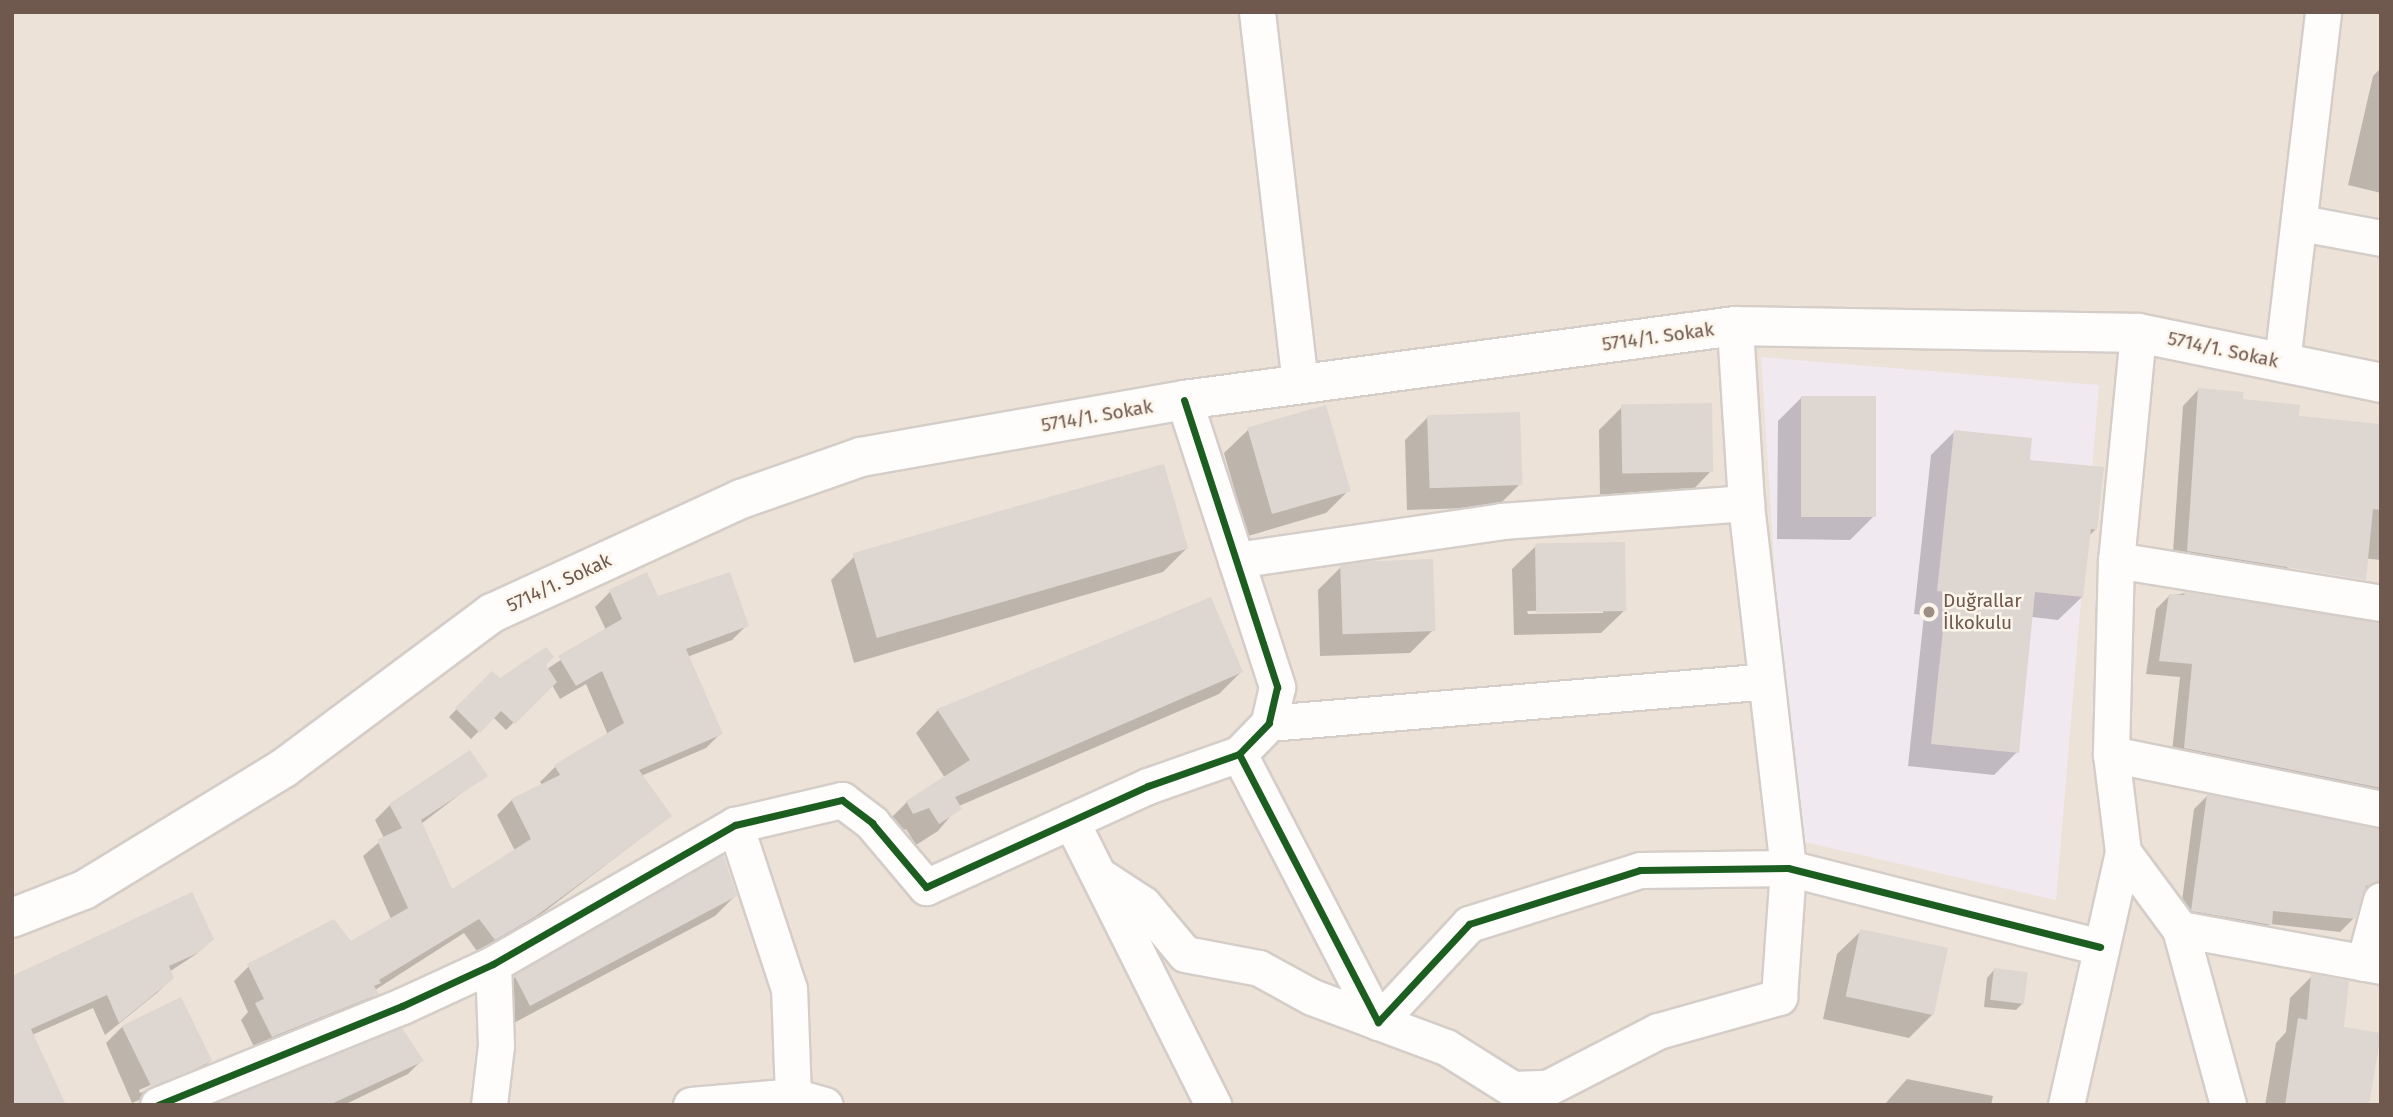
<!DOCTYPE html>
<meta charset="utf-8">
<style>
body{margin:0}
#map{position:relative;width:2393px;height:1117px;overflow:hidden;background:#f5f0ea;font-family:"Fira Sans",sans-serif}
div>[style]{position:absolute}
.residential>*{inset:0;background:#ede2d8;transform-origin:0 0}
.education>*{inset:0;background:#f1e9f0}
.shadow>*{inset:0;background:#0003}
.building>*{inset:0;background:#ded6d0;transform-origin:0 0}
.roads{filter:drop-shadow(2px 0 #d4cdc8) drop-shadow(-2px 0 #d4cdc8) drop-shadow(0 2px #d4cdc8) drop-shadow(0 -2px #d4cdc8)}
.street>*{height:35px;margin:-17.5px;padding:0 17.5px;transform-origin:17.5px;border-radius:17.5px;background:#fefdfc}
.secondary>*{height:38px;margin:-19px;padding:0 19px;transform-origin:19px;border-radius:19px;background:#fefdfc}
.cycleway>*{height:7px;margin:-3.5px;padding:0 3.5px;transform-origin:3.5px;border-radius:3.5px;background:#1b5e20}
.dots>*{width:19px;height:19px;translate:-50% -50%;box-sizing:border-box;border:4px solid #fcf5eb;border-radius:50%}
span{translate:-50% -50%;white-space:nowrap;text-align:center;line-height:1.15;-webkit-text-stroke:5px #fcf5eb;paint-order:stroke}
.street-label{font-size:19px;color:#6f584e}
.poi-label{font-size:19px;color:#6f584e}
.left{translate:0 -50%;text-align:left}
.frame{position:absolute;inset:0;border:14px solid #6f584e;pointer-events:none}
</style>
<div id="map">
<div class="residential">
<div style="left:12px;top:12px;width:2369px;height:1093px"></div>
</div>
<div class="education">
<div style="clip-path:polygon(1761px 357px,2099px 385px,2056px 900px,1792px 839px)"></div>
</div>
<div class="shadow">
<div style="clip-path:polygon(2381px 68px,2381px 193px,2348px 185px,2373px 76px)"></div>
<div style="clip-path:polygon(2199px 389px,2297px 417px,2381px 426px,2381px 560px,2290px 551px,2288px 567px,2272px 583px,2172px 567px,2183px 406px)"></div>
<div style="clip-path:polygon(1801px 398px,1874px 516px,1850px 540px,1777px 539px,1778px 421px)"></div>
<div style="clip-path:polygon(1622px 407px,1711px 471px,1688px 495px,1600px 497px,1599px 430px)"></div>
<div style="clip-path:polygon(1428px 417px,1520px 484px,1497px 507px,1407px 510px,1405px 440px)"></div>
<div style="clip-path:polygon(1248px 430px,1349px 490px,1326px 513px,1248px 536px,1224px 453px)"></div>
<div style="clip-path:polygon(1954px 432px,2028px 461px,2096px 529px,2088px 537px,2082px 597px,2058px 620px,2031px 617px,2017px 752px,1994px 775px,1908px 766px,1924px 615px,1914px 614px,1931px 455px)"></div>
<div style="clip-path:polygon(evenodd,1536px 546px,1625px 610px,1601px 633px,1514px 635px,1512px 569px,1536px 546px,1603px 609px,1603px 613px,1528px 614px,1527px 611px,1603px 609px)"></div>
<div style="clip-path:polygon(1186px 549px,1163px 572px,854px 663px,831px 580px,854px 557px)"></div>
<div style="clip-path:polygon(1341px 567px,1433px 630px,1410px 653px,1320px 656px,1318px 590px)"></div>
<div style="clip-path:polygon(610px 592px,657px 598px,747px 625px,732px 640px,687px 657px,721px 733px,706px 748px,641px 776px,670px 816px,519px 931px,479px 954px,464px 933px,375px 990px,377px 993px,362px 1008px,256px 1051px,241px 1020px,248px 1012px,234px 981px,249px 966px,350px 944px,391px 919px,363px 856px,384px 838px,375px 820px,390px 805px,485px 775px,421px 824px,452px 892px,515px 851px,497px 815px,512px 800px,543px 786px,540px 782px,555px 767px,608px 735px,586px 684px,560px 699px,552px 685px,506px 730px,493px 717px,471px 739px,449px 717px,492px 673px,500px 681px,544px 665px,547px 669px,606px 630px,595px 607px)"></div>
<div style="clip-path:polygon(2185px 593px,2381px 622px,2381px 811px,2171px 761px,2180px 677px,2146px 674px,2156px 609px,2169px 596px)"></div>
<div style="clip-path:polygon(1241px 672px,1219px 694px,959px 806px,938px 831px,916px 845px,906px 829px,890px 836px,884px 825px,907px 802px,945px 778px,916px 733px,938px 710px)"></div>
<div style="clip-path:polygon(2207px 796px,2381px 830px,2381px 902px,2371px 893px,2361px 896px,2354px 918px,2340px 932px,2270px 924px,2256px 938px,2179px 924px,2194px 809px)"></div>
<div style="clip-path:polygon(722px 858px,735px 896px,715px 916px,510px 1025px,495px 996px,515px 977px)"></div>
<div style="clip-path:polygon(1861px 931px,1932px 1015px,1909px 1038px,1823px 1019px,1837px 954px)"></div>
<div style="clip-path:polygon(198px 953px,169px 972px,172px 978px,158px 992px,105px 1035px,93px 1008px,32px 1035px,12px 1105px,12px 980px)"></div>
<div style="clip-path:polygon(1994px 970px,2023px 1003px,2016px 1010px,1984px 1007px,1987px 978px)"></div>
<div style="clip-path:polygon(2312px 976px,2343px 1028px,2367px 1105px,2265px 1105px,2276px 1043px,2286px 1032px,2290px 998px)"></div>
<div style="clip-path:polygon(evenodd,180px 999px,210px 1061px,195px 1076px,132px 1103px,106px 1043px,122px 1027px,180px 999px,193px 1067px,193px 1071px,140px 1093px,139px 1090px,193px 1067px)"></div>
<div style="clip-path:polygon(422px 1060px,408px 1074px,344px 1105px,217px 1105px)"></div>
<div style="clip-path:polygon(1907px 1079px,1993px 1096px,1991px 1105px,1884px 1105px)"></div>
</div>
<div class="building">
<div style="clip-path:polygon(2198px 388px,2244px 392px,2243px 399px,2300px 405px,2299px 416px,2381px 424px,2381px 510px,2373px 509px,2366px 580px,2187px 551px)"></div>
<div style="left:1801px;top:396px;width:75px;height:121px"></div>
<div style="left:1712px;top:403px;width:69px;height:91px;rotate:89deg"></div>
<div style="left:1326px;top:405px;width:90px;height:82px;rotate:74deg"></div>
<div style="left:1520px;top:412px;width:73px;height:93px;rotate:88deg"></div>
<div style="clip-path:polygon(1954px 430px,2032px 438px,2030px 460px,2104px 467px,2097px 530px,2091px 529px,2083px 597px,2035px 592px,2019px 753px,1931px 744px,1947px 592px,1937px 591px)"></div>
<div style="left:1164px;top:464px;width:88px;height:324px;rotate:74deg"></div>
<div style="left:1625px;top:542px;width:69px;height:90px;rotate:89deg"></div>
<div style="left:1433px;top:559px;width:72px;height:93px;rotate:88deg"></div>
<div style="clip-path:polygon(647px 572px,658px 596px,730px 572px,749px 626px,686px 649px,723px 734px,639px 770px,672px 816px,536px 916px,495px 940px,479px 919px,379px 980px,381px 983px,374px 986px,379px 994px,272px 1037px,255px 1003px,264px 999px,247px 964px,334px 919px,351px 941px,408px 908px,377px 840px,402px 828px,389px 804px,470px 750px,488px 776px,421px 820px,452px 889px,531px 839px,511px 799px,560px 775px,554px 765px,624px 723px,602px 671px,576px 686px,558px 656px,622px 619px,609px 590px)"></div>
<div style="clip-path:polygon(2185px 592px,2381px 623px,2381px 788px,2184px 748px,2192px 664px,2159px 661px,2169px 594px,2184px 595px)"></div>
<div style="clip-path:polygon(1211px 597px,1243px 672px,955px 797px,962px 809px,939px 824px,929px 808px,913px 814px,906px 801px,970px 760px,937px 709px)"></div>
<div style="clip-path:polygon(546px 647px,554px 657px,546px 665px,557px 682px,515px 724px,501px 711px,480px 733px,455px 708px,492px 671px,500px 678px)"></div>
<div style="clip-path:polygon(2207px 794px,2381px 829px,2381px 880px,2366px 886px,2355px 919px,2273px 911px,2272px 925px,2191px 911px)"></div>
<div style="clip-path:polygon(723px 855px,737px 896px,530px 1006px,514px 975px)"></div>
<div style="clip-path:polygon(192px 892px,214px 939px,198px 953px,169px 966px,174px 978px,119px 1023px,107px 995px,31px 1029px,66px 1105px,12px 1105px,12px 976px)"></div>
<div style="left:1860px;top:929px;width:90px;height:69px;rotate:12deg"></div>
<div style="left:1994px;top:968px;width:34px;height:32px;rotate:7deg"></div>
<div style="clip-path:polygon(2311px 974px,2349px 981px,2344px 1027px,2381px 1033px,2369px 1105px,2285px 1105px,2298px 1018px,2307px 1020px)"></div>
<div style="left:181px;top:997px;width:71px;height:66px;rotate:64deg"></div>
<div style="clip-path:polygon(402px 1028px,424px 1061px,329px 1105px,212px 1105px)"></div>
</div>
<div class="roads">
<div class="street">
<div style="left:1257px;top:12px;width:375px;rotate:83.4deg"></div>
<div style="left:2301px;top:223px;width:81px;rotate:10.6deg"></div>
<div style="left:2138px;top:333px;width:228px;rotate:95.5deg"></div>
<div style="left:2116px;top:560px;width:194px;rotate:91.5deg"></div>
<div style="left:2111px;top:754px;width:99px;rotate:83deg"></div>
<div style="left:2123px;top:852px;width:96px;rotate:53.5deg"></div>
<div style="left:2180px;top:929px;width:182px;rotate:74.7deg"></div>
<div style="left:2282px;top:362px;width:352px;rotate:-83.3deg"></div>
<div style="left:1184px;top:400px;width:302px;rotate:72deg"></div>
<div style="left:1277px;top:687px;width:37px;rotate:103deg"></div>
<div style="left:1269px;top:723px;width:43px;rotate:134.1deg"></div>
<div style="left:1239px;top:754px;width:302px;rotate:62.6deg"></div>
<div style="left:1378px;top:1022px;width:134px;rotate:-47.1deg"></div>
<div style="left:1469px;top:924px;width:179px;rotate:-17.5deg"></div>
<div style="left:1640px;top:870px;width:148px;rotate:-0.8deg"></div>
<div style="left:1788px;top:868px;width:322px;rotate:14.2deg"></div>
<div style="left:1236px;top:560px;width:269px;rotate:-8.3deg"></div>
<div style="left:1502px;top:521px;width:245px;rotate:-4.2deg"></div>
<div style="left:2116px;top:560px;width:268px;rotate:9.2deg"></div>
<div style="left:1269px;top:723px;width:498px;rotate:-4.8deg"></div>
<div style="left:2111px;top:754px;width:276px;rotate:11.5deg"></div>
<div style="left:1071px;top:821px;width:318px;rotate:63.4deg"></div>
<div style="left:1100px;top:876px;width:51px;rotate:33.1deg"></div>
<div style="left:1143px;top:904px;width:65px;rotate:50deg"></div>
<div style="left:1185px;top:954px;width:75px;rotate:10.7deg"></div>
<div style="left:1259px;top:968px;width:60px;rotate:28.7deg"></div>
<div style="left:1312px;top:997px;width:143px;rotate:20.5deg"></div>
<div style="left:1446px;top:1047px;width:79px;rotate:32.1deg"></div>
<div style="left:1513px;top:1089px;width:34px;rotate:-2deg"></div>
<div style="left:1547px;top:1088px;width:125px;rotate:-27.2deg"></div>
<div style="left:1658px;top:1031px;width:126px;rotate:-15.7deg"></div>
<div style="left:1779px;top:997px;width:129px;rotate:-86deg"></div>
<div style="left:1788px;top:868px;width:367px;rotate:-96.6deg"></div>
<div style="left:1746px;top:503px;width:177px;rotate:-93.6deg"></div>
<div style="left:2180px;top:929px;width:204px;rotate:10.4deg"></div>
<div style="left:2364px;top:963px;width:65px;rotate:-74.9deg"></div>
<div style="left:793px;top:1096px;width:33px;rotate:16deg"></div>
<div style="left:158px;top:1105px;width:263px;rotate:-22.1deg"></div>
<div style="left:402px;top:1006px;width:100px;rotate:-24.8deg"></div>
<div style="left:493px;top:964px;width:279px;rotate:-29.9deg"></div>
<div style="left:735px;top:825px;width:110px;rotate:-13.2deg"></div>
<div style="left:842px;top:800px;width:38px;rotate:37deg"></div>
<div style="left:872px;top:823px;width:84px;rotate:49.8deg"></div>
<div style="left:926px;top:887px;width:244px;rotate:-24.5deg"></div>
<div style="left:1148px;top:786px;width:96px;rotate:-19.4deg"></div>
<div style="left:489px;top:1105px;width:60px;rotate:-83.3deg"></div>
<div style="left:496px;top:1045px;width:81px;rotate:-92.1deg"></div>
<div style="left:691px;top:1105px;width:102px;rotate:-5deg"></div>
<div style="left:793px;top:1096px;width:107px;rotate:-92.1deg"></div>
<div style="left:789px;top:989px;width:173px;rotate:-108.2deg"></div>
<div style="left:2066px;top:1105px;width:259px;rotate:-77.3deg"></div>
</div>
<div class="secondary">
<div style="left:12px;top:918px;width:77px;rotate:-21.3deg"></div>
<div style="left:84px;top:890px;width:234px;rotate:-31.4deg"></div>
<div style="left:284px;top:768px;width:259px;rotate:-36.7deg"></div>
<div style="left:492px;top:613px;width:274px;rotate:-24.6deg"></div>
<div style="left:741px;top:499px;width:127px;rotate:-19.3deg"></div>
<div style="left:861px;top:457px;width:328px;rotate:-10deg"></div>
<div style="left:1184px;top:400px;width:556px;rotate:-7.65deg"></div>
<div style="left:1735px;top:326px;width:403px;rotate:1deg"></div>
<div style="left:2138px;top:333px;width:248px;rotate:11.6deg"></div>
</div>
</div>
<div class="cycleway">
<div style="left:1184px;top:400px;width:302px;rotate:72deg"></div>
<div style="left:1277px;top:687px;width:37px;rotate:103deg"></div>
<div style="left:1269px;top:723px;width:43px;rotate:134.1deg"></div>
<div style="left:1239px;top:754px;width:302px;rotate:62.6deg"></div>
<div style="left:1378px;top:1022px;width:134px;rotate:-47.1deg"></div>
<div style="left:1469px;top:924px;width:179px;rotate:-17.5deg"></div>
<div style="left:1640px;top:870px;width:148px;rotate:-0.8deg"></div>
<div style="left:1788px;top:868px;width:322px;rotate:14.2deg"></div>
<div style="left:158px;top:1105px;width:263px;rotate:-22.1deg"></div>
<div style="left:402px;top:1006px;width:100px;rotate:-24.8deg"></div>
<div style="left:493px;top:964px;width:279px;rotate:-29.9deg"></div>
<div style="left:735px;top:825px;width:110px;rotate:-13.2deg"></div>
<div style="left:842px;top:800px;width:38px;rotate:37deg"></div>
<div style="left:872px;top:823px;width:84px;rotate:49.8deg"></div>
<div style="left:926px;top:887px;width:244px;rotate:-24.5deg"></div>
<div style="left:1148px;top:786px;width:96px;rotate:-19.4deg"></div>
</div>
<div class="dots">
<div style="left:1929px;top:612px;background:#9e8d85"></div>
</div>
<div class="street-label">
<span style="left:1658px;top:337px;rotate:-8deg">5714/1. Sokak</span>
<span style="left:2223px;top:350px;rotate:12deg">5714/1. Sokak</span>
<span style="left:1097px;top:416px;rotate:-10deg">5714/1. Sokak</span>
<span style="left:559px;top:583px;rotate:-25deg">5714/1. Sokak</span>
</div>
<div class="poi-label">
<span class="left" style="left:1943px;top:612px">Duğrallar<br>İlkokulu</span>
</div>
<div class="frame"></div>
</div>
